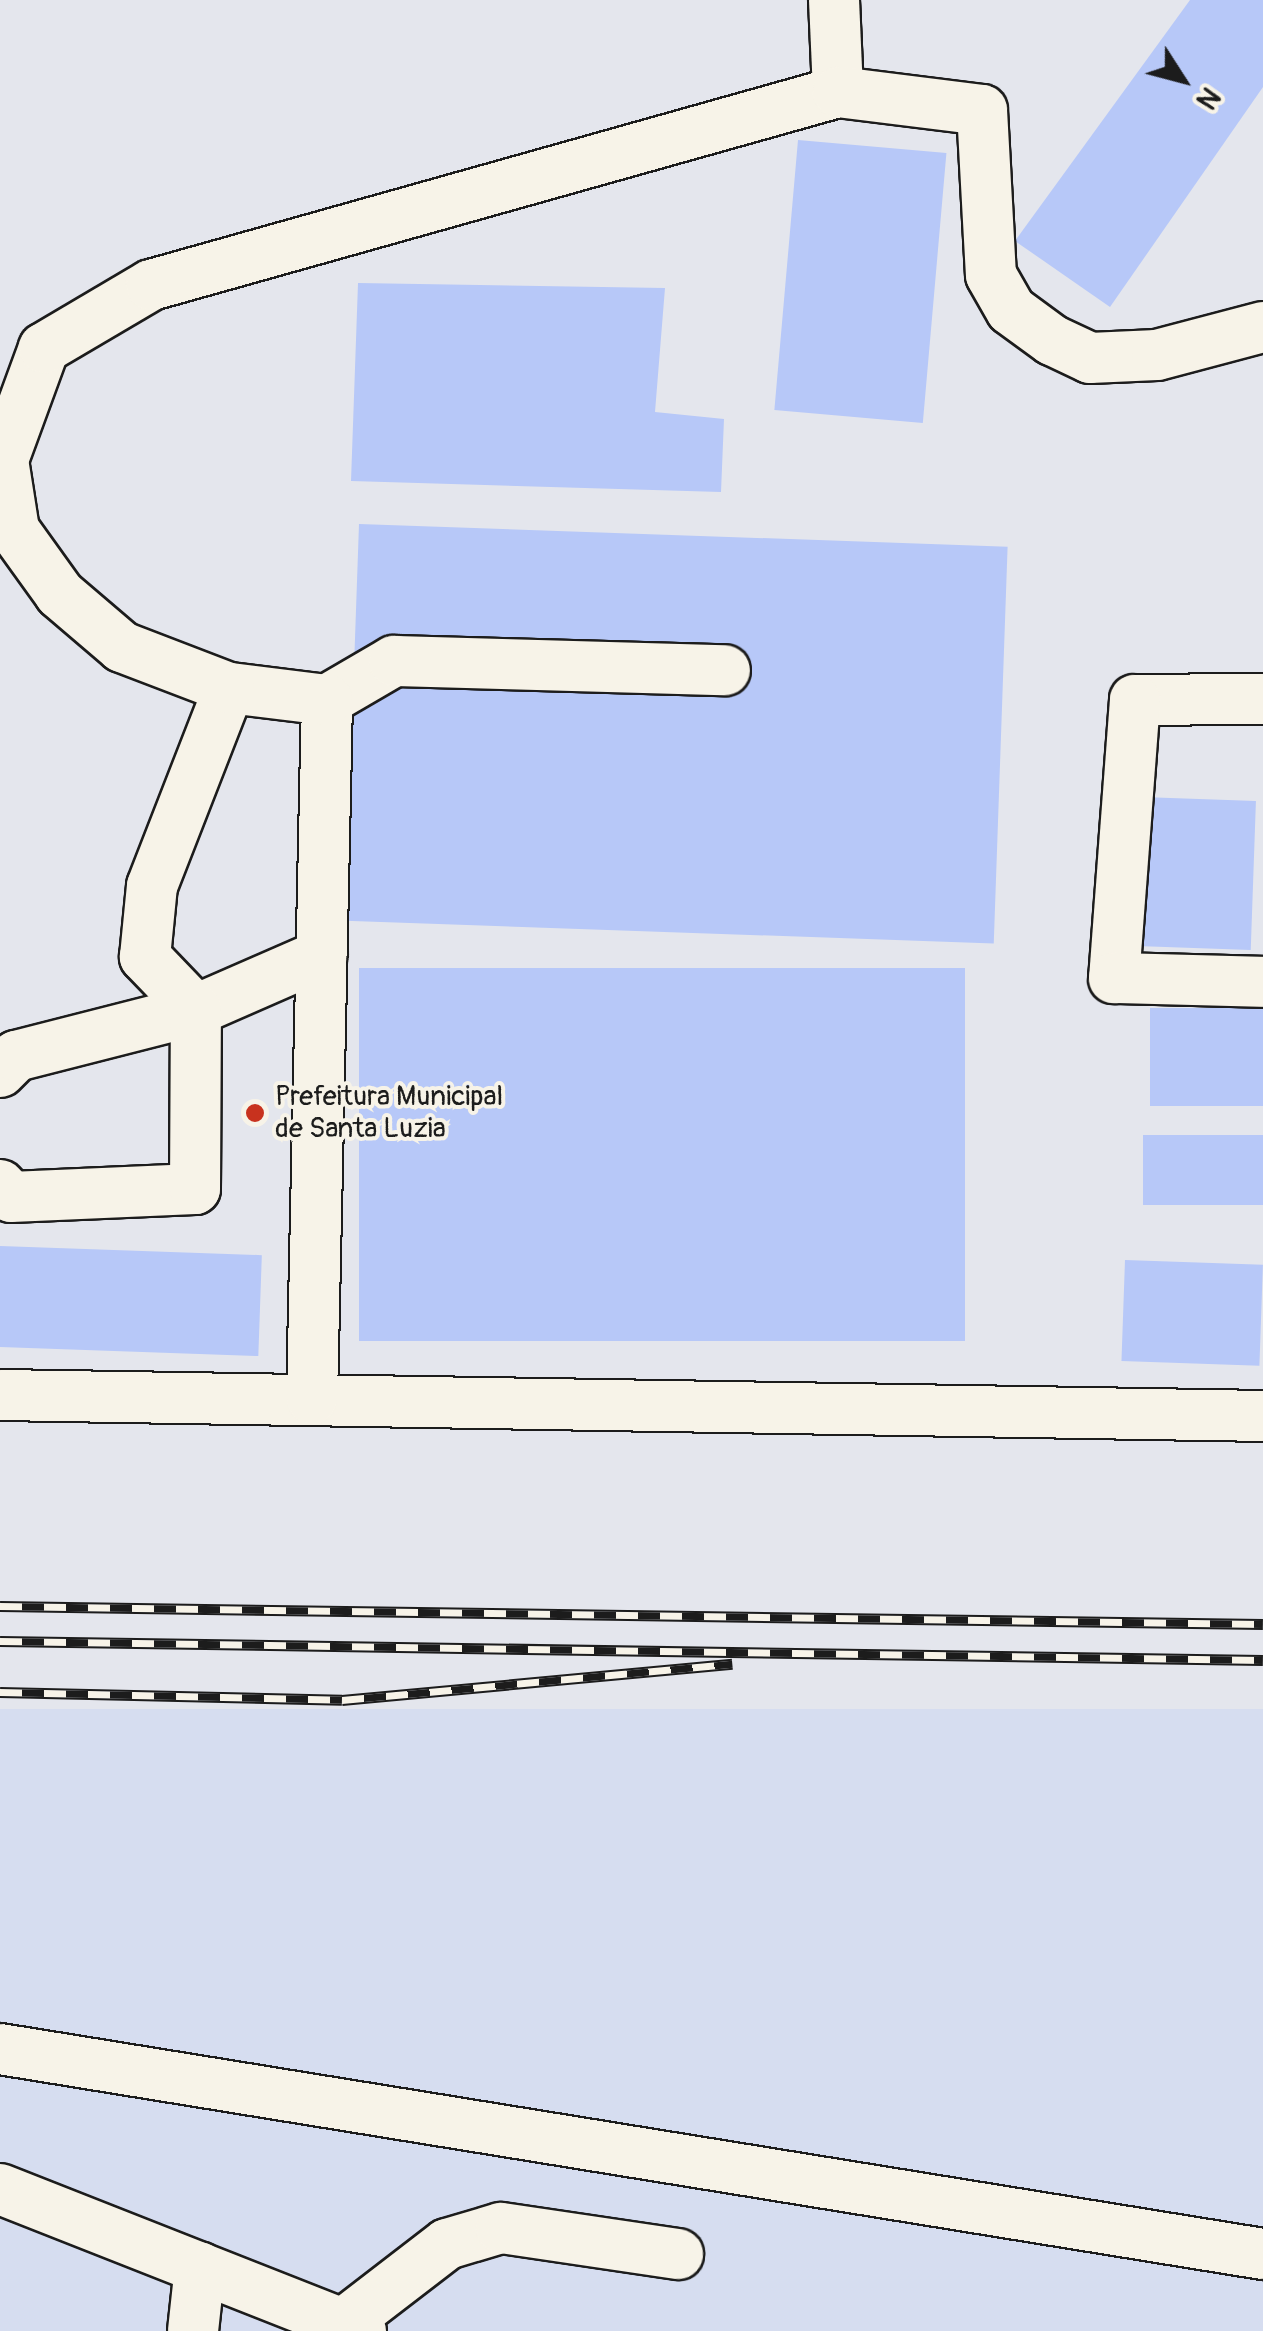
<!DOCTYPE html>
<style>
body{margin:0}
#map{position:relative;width:1263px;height:2331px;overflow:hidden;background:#e4e6ed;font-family:Pangolin,sans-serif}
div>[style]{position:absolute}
.built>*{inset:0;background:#d6ddf0;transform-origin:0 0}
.building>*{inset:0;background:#b7c8f8;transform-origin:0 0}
.roads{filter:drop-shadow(2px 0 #1c1c1c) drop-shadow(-2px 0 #1c1c1c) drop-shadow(0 2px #1c1c1c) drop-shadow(0 -2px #1c1c1c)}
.minor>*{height:50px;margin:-25px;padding:0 25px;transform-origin:25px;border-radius:25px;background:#f7f3e8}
.rail>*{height:11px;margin-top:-5.5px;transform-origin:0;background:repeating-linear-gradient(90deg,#f7f3e8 0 22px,#1c1c1c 0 44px);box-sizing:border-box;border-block:2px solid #1c1c1c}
.dots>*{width:28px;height:28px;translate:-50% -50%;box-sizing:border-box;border:5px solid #f7f3e8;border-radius:50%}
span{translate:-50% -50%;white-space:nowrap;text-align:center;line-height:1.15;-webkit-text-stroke:8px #f7f3e8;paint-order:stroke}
.poi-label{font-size:28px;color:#1c1c1c}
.left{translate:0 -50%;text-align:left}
.north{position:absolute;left:1133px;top:30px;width:100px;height:100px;-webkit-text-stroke:8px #f7f3e8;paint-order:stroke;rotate:126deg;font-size:28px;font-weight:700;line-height:40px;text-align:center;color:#1c1c1c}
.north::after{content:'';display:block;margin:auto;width:35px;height:45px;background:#1c1c1c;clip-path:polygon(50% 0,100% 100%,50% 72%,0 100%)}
</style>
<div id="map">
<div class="built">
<div style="left:0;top:1709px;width:1263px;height:622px"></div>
</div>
<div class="building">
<div style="clip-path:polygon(1190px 0,1263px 0,1263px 87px,1110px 307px,1015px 241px)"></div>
<div style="left:798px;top:140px;width:149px;height:271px;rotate:5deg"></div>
<div style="clip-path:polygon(358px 283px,665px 288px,655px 412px,724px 419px,721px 492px,351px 481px)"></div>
<div style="left:359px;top:524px;width:649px;height:397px;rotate:2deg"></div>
<div style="left:1142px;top:797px;width:114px;height:149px;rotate:2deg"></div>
<div style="left:359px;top:968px;width:606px;height:373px"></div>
<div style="left:1263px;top:1008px;width:98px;height:113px;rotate:90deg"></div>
<div style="left:1263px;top:1135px;width:70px;height:120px;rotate:90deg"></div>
<div style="left:0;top:1246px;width:262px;height:101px;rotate:2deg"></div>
<div style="left:1125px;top:1260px;width:138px;height:101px;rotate:2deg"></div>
</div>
<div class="roads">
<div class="minor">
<div style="left:834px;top:0;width:92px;rotate:87.5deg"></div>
<div style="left:1263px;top:699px;width:128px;rotate:179.6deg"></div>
<div style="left:1135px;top:700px;width:279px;rotate:94.3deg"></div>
<div style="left:1114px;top:978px;width:149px;rotate:1.5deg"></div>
<div style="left:327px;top:700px;width:78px;rotate:-30.2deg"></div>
<div style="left:394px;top:661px;width:331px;rotate:1.6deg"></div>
<div style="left:0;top:1072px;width:23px;rotate:-45deg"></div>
<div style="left:16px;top:1056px;width:186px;rotate:-14.3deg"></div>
<div style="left:196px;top:1010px;width:137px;rotate:-23.6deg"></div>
<div style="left:0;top:1185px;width:16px;rotate:47deg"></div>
<div style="left:11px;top:1197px;width:184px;rotate:-2.5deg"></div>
<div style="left:195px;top:1189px;width:179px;rotate:-89.7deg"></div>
<div style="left:196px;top:1010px;width:74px;rotate:-133.9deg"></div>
<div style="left:145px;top:957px;width:71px;rotate:-84.4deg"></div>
<div style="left:152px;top:886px;width:212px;rotate:-68.7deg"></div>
<div style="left:0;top:1395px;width:1263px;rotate:0.95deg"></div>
<div style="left:312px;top:1399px;width:699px;rotate:-88.77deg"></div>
<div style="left:327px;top:700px;width:99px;rotate:-173deg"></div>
<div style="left:229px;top:688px;width:115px;rotate:-159deg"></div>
<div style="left:122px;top:647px;width:82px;rotate:-139.5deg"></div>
<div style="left:60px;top:594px;width:79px;rotate:-125.7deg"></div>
<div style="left:14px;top:530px;width:71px;rotate:-98.9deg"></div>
<div style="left:3px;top:460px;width:119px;rotate:-69.9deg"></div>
<div style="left:44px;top:348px;width:124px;rotate:-30.5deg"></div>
<div style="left:151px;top:285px;width:714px;rotate:-15.69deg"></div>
<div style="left:838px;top:92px;width:145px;rotate:7.1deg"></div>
<div style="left:982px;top:110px;width:165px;rotate:86.9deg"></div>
<div style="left:991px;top:275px;width:40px;rotate:60.3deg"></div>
<div style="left:1011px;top:310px;width:51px;rotate:36.2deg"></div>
<div style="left:1052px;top:340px;width:42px;rotate:25.3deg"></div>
<div style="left:1090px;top:358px;width:67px;rotate:-2.6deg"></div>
<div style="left:1157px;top:355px;width:110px;rotate:-14.8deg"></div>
<div style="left:0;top:2049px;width:1280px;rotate:9.22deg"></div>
<div style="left:0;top:2189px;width:388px;rotate:21.5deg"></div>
<div style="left:343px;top:2324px;width:131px;rotate:-37.6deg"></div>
<div style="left:447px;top:2244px;width:56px;rotate:-16.5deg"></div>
<div style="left:501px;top:2228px;width:179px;rotate:8.4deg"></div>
<div style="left:193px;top:2331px;width:64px;rotate:-83.8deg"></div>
</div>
</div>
<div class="rail">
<div style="left:0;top:1606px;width:1263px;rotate:0.82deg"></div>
<div style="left:0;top:1641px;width:1263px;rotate:0.86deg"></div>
<div style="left:0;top:1692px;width:342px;rotate:1.3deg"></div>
<div style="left:342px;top:1700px;width:392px;rotate:-5.3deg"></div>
</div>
<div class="dots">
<div style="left:255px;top:1113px;background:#c8321e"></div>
</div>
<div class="poi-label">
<span class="left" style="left:275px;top:1113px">Prefeitura Municipal<br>de Santa Luzia</span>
</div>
<div class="north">N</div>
</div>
